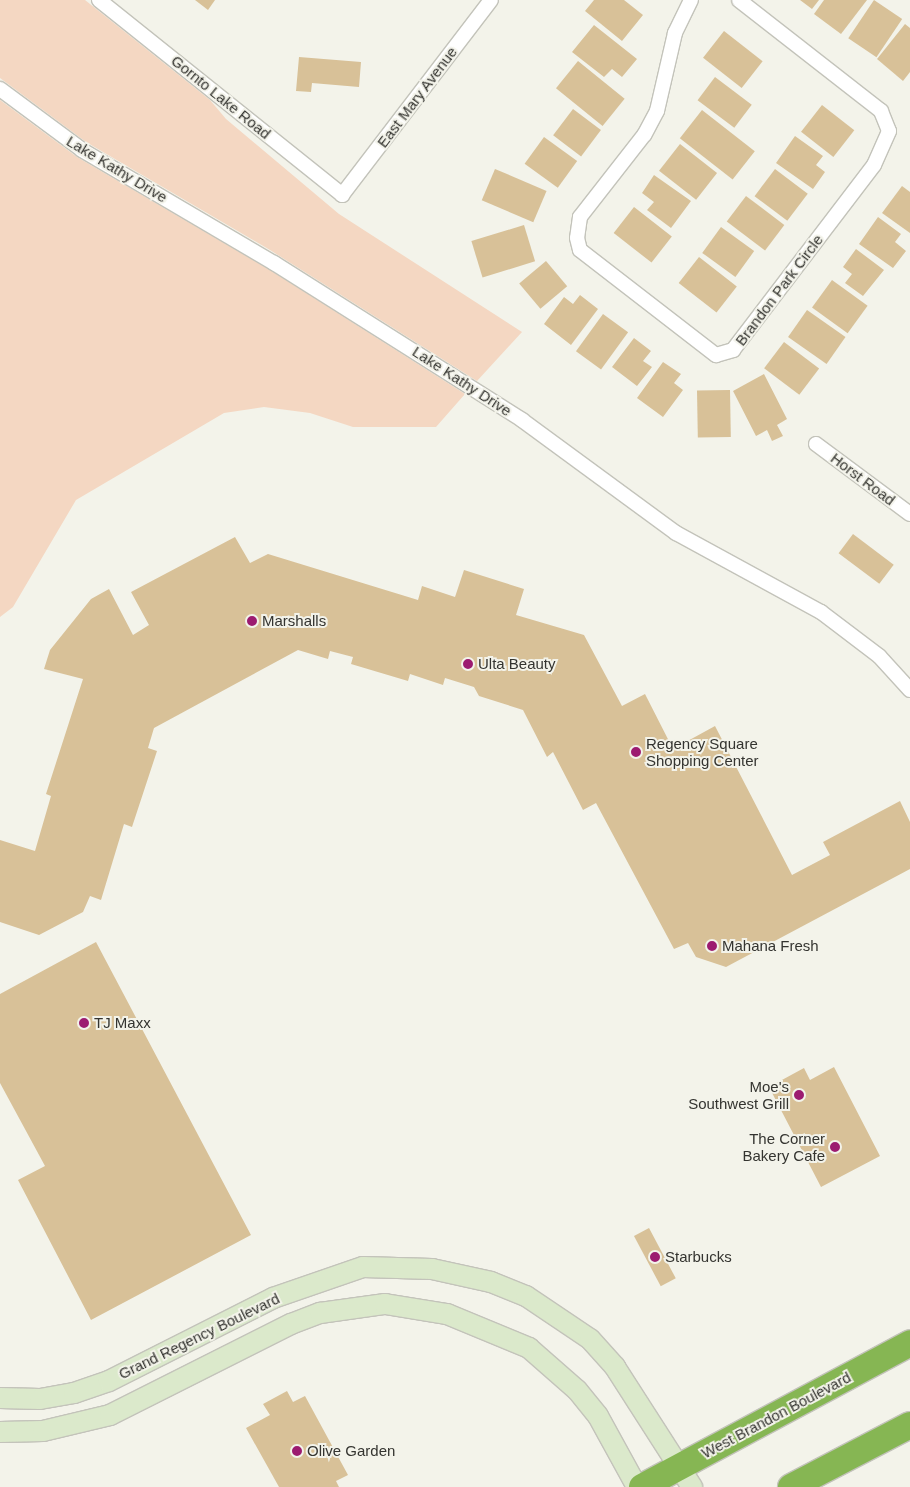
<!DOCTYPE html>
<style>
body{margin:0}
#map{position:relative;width:910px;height:1487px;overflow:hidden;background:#f3f3ea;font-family:Helvetica,sans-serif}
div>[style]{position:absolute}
.green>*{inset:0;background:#f4d7c2}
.building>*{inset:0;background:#d8c198;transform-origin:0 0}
.roads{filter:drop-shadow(1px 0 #c3c3ba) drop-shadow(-1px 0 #c3c3ba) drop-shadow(0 1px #c3c3ba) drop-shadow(0 -1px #c3c3ba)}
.street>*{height:14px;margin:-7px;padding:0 7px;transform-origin:7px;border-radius:7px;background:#fff}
.secondary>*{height:20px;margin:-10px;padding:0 10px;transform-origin:10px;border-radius:10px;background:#dbe9cb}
.highway>*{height:26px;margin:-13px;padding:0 13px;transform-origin:13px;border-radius:13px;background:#86b653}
.dots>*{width:14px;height:14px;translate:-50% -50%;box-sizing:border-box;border:2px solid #f3f3ea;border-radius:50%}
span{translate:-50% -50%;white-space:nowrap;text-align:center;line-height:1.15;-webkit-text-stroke:4px #f3f3ea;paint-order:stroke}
.street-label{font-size:15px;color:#343430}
.poi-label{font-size:15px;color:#343430}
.left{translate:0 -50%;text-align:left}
.right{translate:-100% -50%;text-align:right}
</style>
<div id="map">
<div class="green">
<div style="clip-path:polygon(0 0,85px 0,210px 100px,226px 119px,339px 214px,522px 332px,477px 381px,270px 250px,86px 142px,0 78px)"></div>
<div style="clip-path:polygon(0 100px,77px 157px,270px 270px,465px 394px,436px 427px,353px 427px,310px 413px,264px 407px,224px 413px,76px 500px,13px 607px,0 617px)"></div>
</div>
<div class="building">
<div style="clip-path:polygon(195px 0,215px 0,208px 10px)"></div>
<div style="clip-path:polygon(594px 0,624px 0,643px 15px,622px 41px,585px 11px)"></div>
<div style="clip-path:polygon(800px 0,819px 0,812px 9px)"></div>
<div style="clip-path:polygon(824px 0,867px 0,841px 34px,814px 14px)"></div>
<div style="left:874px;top:0;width:34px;height:46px;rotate:34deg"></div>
<div style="clip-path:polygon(905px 24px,910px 28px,910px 72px,903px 81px,877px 59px)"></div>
<div style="clip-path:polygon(594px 25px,637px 59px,622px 77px,612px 69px,604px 77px,572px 52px)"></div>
<div style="left:724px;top:31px;width:49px;height:34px;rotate:38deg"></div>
<div style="clip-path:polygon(299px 57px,361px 62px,359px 87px,312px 83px,311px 92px,296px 91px)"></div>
<div style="left:578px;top:61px;width:60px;height:35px;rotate:39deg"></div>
<div style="left:715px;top:77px;width:46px;height:29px;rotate:37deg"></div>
<div style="left:822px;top:105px;width:41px;height:34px;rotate:38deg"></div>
<div style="left:573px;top:109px;width:35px;height:33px;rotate:37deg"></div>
<div style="left:702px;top:110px;width:67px;height:36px;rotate:38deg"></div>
<div style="clip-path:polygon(795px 136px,823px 156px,816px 165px,825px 172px,813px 189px,776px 163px)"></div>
<div style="left:544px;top:137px;width:41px;height:33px;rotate:36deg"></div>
<div style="left:680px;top:144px;width:47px;height:34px;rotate:38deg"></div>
<div style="left:495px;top:169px;width:56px;height:34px;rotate:23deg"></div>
<div style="left:775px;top:169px;width:41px;height:34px;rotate:37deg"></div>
<div style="clip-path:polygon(654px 175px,691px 201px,671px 228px,647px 210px,654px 202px,642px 193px)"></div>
<div style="clip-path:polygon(902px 186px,910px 192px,910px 233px,882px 213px)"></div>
<div style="left:746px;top:196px;width:48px;height:32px;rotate:37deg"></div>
<div style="left:634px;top:207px;width:48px;height:33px;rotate:38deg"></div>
<div style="clip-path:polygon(878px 217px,901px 234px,895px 242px,906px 251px,893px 268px,859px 244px)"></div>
<div style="left:524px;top:225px;width:38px;height:55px;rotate:73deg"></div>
<div style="left:721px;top:227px;width:41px;height:32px;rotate:36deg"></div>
<div style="clip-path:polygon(856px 249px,884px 270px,863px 296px,845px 283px,852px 274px,843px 267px)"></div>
<div style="left:699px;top:257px;width:48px;height:33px;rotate:38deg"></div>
<div style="left:546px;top:261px;width:33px;height:35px;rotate:50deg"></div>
<div style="left:832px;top:280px;width:44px;height:34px;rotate:36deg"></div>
<div style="clip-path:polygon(580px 295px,598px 309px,571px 345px,544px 324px,564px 297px,573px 304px)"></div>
<div style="left:807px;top:310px;width:47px;height:33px;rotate:35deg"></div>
<div style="left:603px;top:314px;width:31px;height:46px;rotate:36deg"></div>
<div style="clip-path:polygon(634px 338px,651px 351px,643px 361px,652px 367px,637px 386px,612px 367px)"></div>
<div style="left:784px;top:342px;width:44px;height:33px;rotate:37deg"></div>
<div style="clip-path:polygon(663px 362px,681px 374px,674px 383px,683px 390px,663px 417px,637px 398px)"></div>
<div style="clip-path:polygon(764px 374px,787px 419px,777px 425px,783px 436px,772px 441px,767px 430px,756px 436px,733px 391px)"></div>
<div style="left:730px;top:390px;width:47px;height:33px;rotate:89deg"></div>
<div style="left:853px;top:534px;width:51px;height:24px;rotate:37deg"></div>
<div style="clip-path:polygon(235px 537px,250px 563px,268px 554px,418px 600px,422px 586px,455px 597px,464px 570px,524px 589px,516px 615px,584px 635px,622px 706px,645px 694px,673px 749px,715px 726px,792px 875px,830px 855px,823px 842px,900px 801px,910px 822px,910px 869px,726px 967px,696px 957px,688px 943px,674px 949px,596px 803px,583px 810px,553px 752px,547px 757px,523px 710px,479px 696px,474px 687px,445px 678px,443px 685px,410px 674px,408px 681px,351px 664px,353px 657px,330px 651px,328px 659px,298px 650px,154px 728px,148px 748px,157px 751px,132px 827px,124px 824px,101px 900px,90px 896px,83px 912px,39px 935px,0 922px,0 840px,35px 851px,51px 796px,46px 794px,83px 679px,44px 669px,50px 650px,91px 599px,109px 589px,133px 635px,149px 625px,131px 592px)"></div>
<div style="clip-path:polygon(96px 942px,251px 1235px,91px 1320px,18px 1180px,45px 1166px,0 1083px,0 994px)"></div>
<div style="clip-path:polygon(834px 1067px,880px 1156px,821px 1187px,769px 1087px,804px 1068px,810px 1080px)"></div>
<div style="left:649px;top:1228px;width:57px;height:17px;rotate:62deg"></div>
<div style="clip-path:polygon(287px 1391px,293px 1402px,305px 1396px,348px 1475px,336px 1481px,339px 1487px,279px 1487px,246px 1428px,270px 1415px,263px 1404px)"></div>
</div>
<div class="roads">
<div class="street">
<div style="left:99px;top:0;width:312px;rotate:38.7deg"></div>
<div style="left:342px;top:195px;width:245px;rotate:-52.6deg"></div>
<div style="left:691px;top:0;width:37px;rotate:116deg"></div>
<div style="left:675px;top:33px;width:80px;rotate:103deg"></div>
<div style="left:657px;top:111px;width:27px;rotate:118deg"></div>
<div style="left:644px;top:135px;width:104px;rotate:128deg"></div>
<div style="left:580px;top:217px;width:21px;rotate:98deg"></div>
<div style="left:577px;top:238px;width:12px;rotate:76deg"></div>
<div style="left:580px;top:250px;width:172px;rotate:37.7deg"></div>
<div style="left:716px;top:355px;width:18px;rotate:-16deg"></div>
<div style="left:733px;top:350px;width:233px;rotate:-52.7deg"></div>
<div style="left:874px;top:165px;width:37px;rotate:-66deg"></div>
<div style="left:889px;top:131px;width:22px;rotate:-112deg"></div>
<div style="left:881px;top:111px;width:180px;rotate:-142deg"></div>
<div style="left:0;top:89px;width:102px;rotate:36.6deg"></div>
<div style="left:82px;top:150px;width:223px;rotate:30.5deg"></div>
<div style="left:274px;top:263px;width:294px;rotate:32.3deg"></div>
<div style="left:522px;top:420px;width:191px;rotate:36.3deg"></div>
<div style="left:676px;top:533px;width:165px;rotate:28.6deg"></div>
<div style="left:821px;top:612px;width:73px;rotate:37.2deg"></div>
<div style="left:879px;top:656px;width:46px;rotate:47.6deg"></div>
<div style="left:816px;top:444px;width:117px;rotate:36.7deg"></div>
</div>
<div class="secondary">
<div style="left:0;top:1398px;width:40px;rotate:1.4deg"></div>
<div style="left:40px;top:1399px;width:35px;rotate:-10deg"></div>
<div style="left:74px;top:1393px;width:37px;rotate:-19deg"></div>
<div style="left:109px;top:1381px;width:184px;rotate:-26.8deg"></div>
<div style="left:273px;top:1298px;width:95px;rotate:-19deg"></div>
<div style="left:363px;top:1267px;width:69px;rotate:1.7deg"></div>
<div style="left:432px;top:1269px;width:60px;rotate:12.4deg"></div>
<div style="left:491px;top:1282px;width:38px;rotate:22deg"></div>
<div style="left:526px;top:1296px;width:77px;rotate:33.9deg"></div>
<div style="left:590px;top:1339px;width:38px;rotate:48deg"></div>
<div style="left:615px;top:1367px;width:143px;rotate:57.3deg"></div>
<div style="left:0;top:1432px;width:43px;rotate:-1.3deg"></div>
<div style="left:43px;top:1431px;width:69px;rotate:-13.4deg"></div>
<div style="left:110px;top:1415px;width:203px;rotate:-26.7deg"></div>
<div style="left:291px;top:1324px;width:31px;rotate:-21deg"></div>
<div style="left:320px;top:1313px;width:66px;rotate:-7.9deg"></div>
<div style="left:385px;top:1304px;width:63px;rotate:9.2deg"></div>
<div style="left:447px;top:1314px;width:89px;rotate:22.5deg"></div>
<div style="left:529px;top:1348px;width:64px;rotate:41.2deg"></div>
<div style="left:577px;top:1390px;width:33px;rotate:51deg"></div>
<div style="left:598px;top:1416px;width:81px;rotate:61.2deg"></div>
</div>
<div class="highway">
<div style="left:642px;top:1487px;width:304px;rotate:-28.2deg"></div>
<div style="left:791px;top:1487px;width:134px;rotate:-27.5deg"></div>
</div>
</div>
<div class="dots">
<div style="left:252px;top:621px;background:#9c1b70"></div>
<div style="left:468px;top:664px;background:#9c1b70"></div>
<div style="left:636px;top:752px;background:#9c1b70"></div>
<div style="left:712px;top:946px;background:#9c1b70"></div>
<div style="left:84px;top:1023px;background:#9c1b70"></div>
<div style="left:799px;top:1095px;background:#9c1b70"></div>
<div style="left:835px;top:1147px;background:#9c1b70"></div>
<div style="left:655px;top:1257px;background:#9c1b70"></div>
<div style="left:297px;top:1451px;background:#9c1b70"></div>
</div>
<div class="street-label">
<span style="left:221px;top:97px;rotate:39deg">Gornto Lake Road</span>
<span style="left:417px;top:97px;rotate:-53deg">East Mary Avenue</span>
<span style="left:117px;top:169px;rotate:31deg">Lake Kathy Drive</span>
<span style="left:779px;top:290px;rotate:-53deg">Brandon Park Circle</span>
<span style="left:462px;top:381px;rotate:33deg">Lake Kathy Drive</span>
<span style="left:863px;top:479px;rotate:37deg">Horst Road</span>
<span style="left:199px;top:1336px;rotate:-26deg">Grand Regency Boulevard</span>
<span style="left:776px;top:1415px;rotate:-28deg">West Brandon Boulevard</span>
</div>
<div class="poi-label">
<span class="left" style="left:262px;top:621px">Marshalls</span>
<span class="left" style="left:478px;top:664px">Ulta Beauty</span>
<span class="left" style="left:646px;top:752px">Regency Square<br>Shopping Center</span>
<span class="left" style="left:722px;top:946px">Mahana Fresh</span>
<span class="left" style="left:94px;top:1023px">TJ Maxx</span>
<span class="right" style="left:789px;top:1095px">Moe's<br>Southwest Grill</span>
<span class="right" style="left:825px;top:1147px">The Corner<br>Bakery Cafe</span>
<span class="left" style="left:665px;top:1257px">Starbucks</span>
<span class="left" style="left:307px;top:1451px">Olive Garden</span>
</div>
</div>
